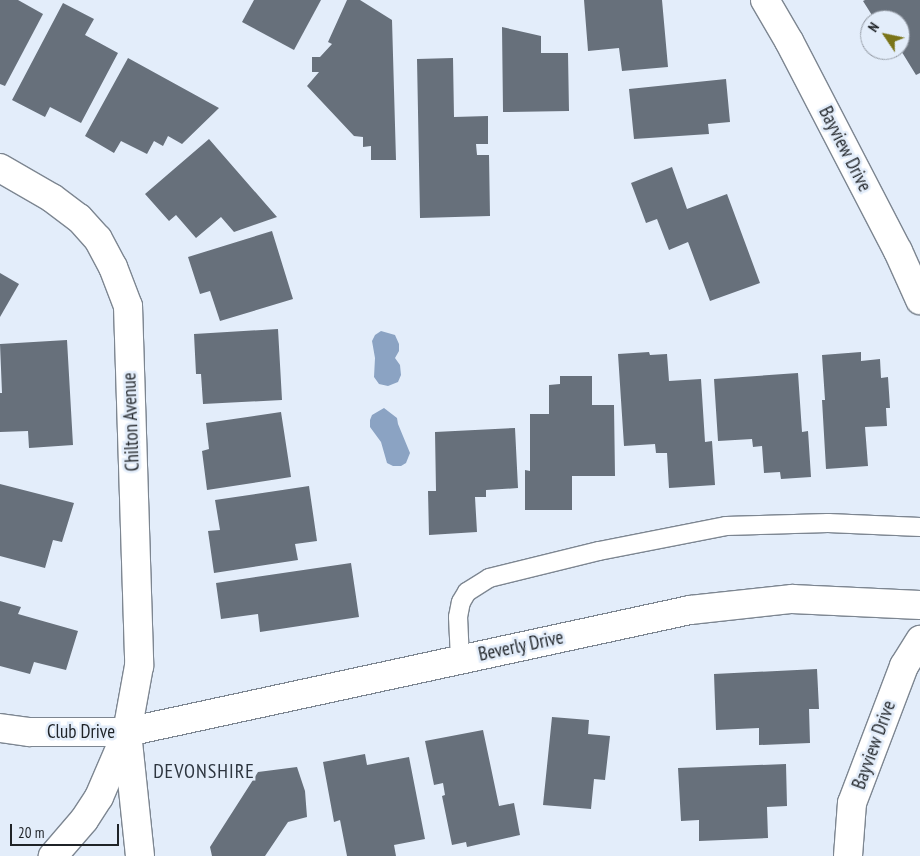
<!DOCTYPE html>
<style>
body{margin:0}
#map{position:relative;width:920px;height:856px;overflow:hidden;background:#e3edfa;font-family:"PT Sans Narrow",sans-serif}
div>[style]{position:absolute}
.water>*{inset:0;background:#8ba3c3}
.building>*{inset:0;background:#67707b}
.roads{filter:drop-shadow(1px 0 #7d8691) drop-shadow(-1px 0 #7d8691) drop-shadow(0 1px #7d8691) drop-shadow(0 -1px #7d8691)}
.lane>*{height:18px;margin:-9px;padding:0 9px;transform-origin:9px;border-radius:9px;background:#fff}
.street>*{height:28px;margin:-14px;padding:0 14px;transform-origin:14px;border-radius:14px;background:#fff}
.secondary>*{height:28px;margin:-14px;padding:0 14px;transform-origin:14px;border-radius:14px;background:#fff}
span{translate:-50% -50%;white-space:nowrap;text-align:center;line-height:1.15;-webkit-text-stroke:5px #e3edfa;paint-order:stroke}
.street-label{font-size:19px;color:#1f2327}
.neighbourhood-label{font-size:20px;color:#2d353f;letter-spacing:1px}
.north{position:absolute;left:860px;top:10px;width:50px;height:50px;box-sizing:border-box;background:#e3edfa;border:1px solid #959ca6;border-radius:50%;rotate:304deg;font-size:14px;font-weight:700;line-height:20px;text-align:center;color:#1f2327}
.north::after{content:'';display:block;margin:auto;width:18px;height:22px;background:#7a7418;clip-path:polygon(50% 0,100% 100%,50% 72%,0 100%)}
.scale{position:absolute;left:10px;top:824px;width:109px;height:22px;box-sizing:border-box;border:2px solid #1f2327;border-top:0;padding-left:6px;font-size:15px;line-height:18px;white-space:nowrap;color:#1f2327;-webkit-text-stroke:4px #e3edfa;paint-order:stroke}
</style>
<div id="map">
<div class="water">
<div style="clip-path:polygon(381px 331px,395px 335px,399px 344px,399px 351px,395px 358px,400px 365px,401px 375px,398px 382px,388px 386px,379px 384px,374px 377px,375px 358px,372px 341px,375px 335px)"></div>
<div style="clip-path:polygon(384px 408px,397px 418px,398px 424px,410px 453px,406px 463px,401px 466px,393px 466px,387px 463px,381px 442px,370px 427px,370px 420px,372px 415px)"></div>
</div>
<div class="building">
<div style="clip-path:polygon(0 0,18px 0,43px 14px,5px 86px,0 84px)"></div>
<div style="clip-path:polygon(254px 0,321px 0,294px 50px,242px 22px)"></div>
<div style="clip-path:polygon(347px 0,360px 0,392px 20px,396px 160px,371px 160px,371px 146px,363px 147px,363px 137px,354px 136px,307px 86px,319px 72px,312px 72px,312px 57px,320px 57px,332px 44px,328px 42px)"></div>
<div style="clip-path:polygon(584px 0,662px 0,668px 67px,622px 71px,619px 48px,588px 51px)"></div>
<div style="clip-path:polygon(865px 0,920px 0,920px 73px,916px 75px,900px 49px,900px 20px,875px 20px,863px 1px)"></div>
<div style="clip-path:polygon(63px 3px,94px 19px,85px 35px,118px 53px,81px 123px,50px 107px,45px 117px,12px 100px)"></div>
<div style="clip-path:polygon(502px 27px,541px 36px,541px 53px,568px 53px,569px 111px,503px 112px)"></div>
<div style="clip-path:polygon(128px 58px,219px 108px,182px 144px,168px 136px,163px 146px,154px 141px,147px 154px,121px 141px,114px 153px,85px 136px)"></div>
<div style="clip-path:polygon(453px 58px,454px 117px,488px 116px,488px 144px,476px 144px,477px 155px,489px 155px,490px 216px,420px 218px,417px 59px)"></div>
<div style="clip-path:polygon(726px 79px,730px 122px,708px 124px,709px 134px,634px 139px,629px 89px)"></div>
<div style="clip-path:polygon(209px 139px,277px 217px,234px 232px,221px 217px,196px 238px,176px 215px,169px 221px,145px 194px)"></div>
<div style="clip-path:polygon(672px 167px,687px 209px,727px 194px,760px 283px,710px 301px,688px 242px,669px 250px,657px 219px,646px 223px,631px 183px)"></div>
<div style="clip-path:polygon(272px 231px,293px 299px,220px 321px,210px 291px,200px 294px,188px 257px)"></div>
<div style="clip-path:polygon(0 273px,19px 284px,0 317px)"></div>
<div style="clip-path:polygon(278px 329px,282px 400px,203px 404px,201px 374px,196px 374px,194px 334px)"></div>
<div style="clip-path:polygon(67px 340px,73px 445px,29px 448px,28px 431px,0 432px,0 393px,2px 393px,0 344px)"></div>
<div style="clip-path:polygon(649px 352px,650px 355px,667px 354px,669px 381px,701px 379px,705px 442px,712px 441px,715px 485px,669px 488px,667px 453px,656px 453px,655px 444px,624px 446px,618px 354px)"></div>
<div style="clip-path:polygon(861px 352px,861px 361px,880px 359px,881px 378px,888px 377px,890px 408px,886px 408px,887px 426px,865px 427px,868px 466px,826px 469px,822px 400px,825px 400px,822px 355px)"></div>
<div style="clip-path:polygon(798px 373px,802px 432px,808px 431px,811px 477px,781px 479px,780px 472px,764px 473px,762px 446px,753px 447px,752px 439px,718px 441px,714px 379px)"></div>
<div style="clip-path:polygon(560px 376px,592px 376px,592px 405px,614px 405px,615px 476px,572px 476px,572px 510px,525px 510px,525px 470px,530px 471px,530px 414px,549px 414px,549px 385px,560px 384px)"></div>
<div style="clip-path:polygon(281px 412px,291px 477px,207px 490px,202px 451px,209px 449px,206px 423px)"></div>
<div style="clip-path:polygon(515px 428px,518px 488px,486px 490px,486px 497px,475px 497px,477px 532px,429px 535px,428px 491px,436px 491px,435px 432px)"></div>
<div style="clip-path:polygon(0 484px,74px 503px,62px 542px,53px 540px,45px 568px,0 556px)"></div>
<div style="clip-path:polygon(309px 486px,317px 541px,295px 544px,298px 560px,214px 573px,208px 531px,220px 530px,215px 500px)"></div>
<div style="clip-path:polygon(351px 563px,359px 617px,260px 632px,258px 614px,221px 619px,216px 583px)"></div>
<div style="clip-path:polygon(0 601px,21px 607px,18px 614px,78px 631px,66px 670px,34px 662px,30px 674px,0 666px)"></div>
<div style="clip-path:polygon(817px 669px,819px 709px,809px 709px,810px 743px,759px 745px,759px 728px,716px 730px,714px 674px)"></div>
<div style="clip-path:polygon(552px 717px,589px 720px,588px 734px,610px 736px,605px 780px,594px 779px,591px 809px,543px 805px)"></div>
<div style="clip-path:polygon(483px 730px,499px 806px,514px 803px,520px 835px,467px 847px,466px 842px,452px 845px,442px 796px,445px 795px,443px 783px,434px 785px,425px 741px)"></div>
<div style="clip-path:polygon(365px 754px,367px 765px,409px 757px,425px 839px,394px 845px,396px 856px,347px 856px,340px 820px,334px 822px,323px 762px)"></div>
<div style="clip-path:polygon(786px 764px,787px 806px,767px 807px,768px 838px,699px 841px,699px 820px,681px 821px,678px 768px)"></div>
<div style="clip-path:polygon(297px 767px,305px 791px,307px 817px,288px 822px,265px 856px,212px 856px,210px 847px,258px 772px)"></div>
</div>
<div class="roads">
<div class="lane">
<div style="left:460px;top:659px;width:42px;rotate:-92.7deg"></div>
<div style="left:458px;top:617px;width:15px;rotate:-79deg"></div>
<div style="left:461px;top:602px;width:12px;rotate:-59deg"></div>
<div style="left:467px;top:592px;width:26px;rotate:-32deg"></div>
<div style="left:489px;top:578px;width:113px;rotate:-13.8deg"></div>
<div style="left:599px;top:551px;width:129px;rotate:-11.1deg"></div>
<div style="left:726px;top:526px;width:102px;rotate:-1.7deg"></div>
<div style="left:828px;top:523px;width:92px;rotate:2.5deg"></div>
</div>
<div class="street">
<div style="left:765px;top:0;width:48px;rotate:59.7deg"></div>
<div style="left:789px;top:41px;width:237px;rotate:62.6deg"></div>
<div style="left:898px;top:251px;width:54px;rotate:65.8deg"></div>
<div style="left:0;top:168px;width:60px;rotate:30deg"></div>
<div style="left:52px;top:198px;width:34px;rotate:37deg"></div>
<div style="left:79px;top:218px;width:28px;rotate:48deg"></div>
<div style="left:98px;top:239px;width:32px;rotate:62deg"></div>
<div style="left:113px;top:267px;width:42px;rotate:69deg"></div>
<div style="left:128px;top:306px;width:360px;rotate:88.2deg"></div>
<div style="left:139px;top:666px;width:67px;rotate:100.3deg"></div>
<div style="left:127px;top:732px;width:71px;rotate:113.3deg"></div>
<div style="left:99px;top:797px;width:27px;rotate:123deg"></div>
<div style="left:84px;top:820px;width:48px;rotate:130.7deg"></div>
<div style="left:0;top:728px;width:30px;rotate:8deg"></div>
<div style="left:30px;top:732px;width:97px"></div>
<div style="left:848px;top:856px;width:53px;rotate:-85.7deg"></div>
<div style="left:852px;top:803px;width:147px;rotate:-69.2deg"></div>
<div style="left:904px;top:666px;width:31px;rotate:-58deg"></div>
</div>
<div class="secondary">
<div style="left:140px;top:856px;width:125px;rotate:-96deg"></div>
<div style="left:127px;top:732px;width:576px;rotate:-12.23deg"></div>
<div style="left:690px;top:610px;width:103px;rotate:-6.2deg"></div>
<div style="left:792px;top:599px;width:128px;rotate:2.7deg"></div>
</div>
</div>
<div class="street-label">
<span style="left:845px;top:149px;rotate:63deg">Bayview Drive</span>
<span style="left:131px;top:422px;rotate:-92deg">Chilton Avenue</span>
<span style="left:521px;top:646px;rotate:-12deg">Beverly Drive</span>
<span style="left:81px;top:732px">Club Drive</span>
<span style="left:874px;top:745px;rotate:-70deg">Bayview Drive</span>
</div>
<div class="neighbourhood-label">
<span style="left:204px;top:771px">DEVONSHIRE</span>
</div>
<div class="north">N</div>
<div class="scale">20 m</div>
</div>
